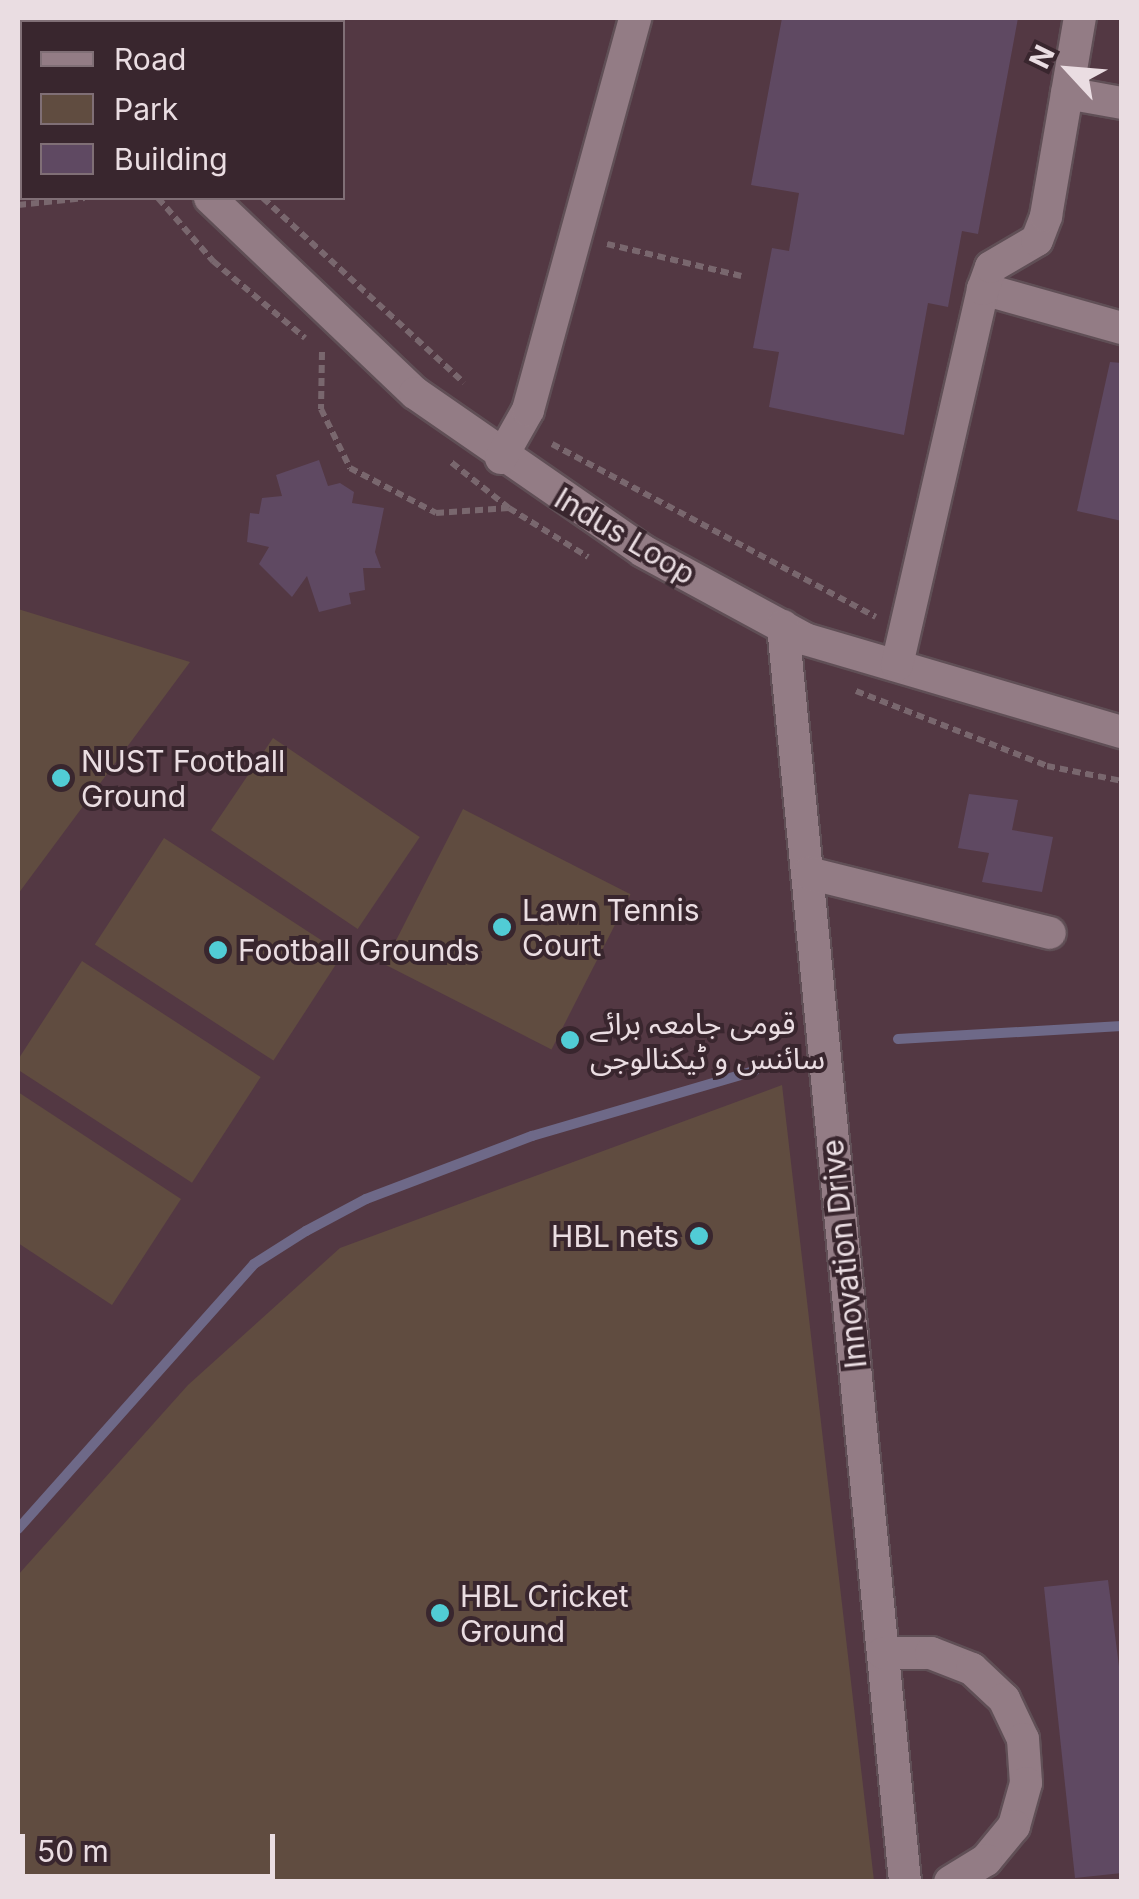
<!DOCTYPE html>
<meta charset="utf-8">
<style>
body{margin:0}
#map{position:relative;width:1139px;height:1899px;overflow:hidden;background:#443038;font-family:Inter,"Noto Sans Arabic",sans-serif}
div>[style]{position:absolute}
.built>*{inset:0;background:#533843}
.green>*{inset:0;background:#604c40;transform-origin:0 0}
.stream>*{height:10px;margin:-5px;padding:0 5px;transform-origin:5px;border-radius:5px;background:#6e6988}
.building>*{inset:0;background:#5f4962}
.path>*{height:6px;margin-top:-3px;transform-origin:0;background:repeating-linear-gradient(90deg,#79676e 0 8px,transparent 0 13px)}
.roads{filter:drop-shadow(2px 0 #604f56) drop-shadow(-2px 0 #604f56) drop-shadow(0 2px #604f56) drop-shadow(0 -2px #604f56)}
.minor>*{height:32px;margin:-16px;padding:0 16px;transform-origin:16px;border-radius:16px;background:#937c85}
.dots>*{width:28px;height:28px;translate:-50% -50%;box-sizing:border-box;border:5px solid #39262e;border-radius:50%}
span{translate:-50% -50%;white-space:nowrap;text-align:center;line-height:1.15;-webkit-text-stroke:8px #39262e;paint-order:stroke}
.street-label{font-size:30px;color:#eadde2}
.poi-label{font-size:30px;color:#eadde2}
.left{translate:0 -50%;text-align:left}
.right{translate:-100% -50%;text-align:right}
.frame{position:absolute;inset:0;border:20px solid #eadde2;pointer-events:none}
.legend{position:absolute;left:20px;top:20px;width:325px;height:180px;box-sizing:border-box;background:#39262e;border:2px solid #806f76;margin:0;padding:12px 18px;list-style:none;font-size:30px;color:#eadde2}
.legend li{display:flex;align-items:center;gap:20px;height:50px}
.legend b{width:50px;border:2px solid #806f76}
.north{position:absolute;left:1019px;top:20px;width:100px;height:100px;-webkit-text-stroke:8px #39262e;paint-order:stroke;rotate:296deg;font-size:28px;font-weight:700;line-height:40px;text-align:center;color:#eadde2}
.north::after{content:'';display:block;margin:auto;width:35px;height:45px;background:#eadde2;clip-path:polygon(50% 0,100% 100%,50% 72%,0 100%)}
.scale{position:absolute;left:20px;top:1834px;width:255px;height:45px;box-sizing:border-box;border:5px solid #eadde2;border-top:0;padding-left:12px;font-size:30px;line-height:35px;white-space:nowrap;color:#eadde2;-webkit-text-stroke:8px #39262e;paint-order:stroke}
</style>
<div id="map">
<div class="built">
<div style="clip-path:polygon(evenodd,18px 18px,1121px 18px,1121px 1881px,18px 1881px,18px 18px,22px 22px,342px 22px,342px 198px,22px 198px,22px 22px)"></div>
</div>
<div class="green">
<div style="clip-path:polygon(18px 609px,190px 662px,18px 894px)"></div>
<div style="left:273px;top:738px;width:177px;height:111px;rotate:34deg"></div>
<div style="left:463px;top:809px;width:188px;height:174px;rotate:27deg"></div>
<div style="left:164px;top:838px;width:213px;height:127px;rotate:33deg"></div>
<div style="left:82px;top:961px;width:213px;height:126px;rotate:33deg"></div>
<div style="clip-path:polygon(782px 1085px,874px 1881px,18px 1881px,18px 1575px,188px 1385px,340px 1248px)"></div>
<div style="clip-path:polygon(18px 1092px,181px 1199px,112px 1305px,18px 1243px)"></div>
</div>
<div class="stream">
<div style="left:898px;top:1039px;width:224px;rotate:-3.3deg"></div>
<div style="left:18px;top:1529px;width:355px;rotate:-48.3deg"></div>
<div style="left:254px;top:1264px;width:62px;rotate:-32.4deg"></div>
<div style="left:306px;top:1231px;width:68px;rotate:-28.1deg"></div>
<div style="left:366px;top:1199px;width:178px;rotate:-20.8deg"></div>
<div style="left:532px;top:1136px;width:232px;rotate:-16.3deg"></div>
</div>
<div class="building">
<div style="clip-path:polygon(782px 18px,1018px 18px,978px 234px,962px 231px,948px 307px,928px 303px,904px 435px,769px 407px,779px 352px,753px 348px,772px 248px,789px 251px,799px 193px,751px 185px)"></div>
<div style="clip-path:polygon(1110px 362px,1122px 363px,1122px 521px,1077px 511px)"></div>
<div style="clip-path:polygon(319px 460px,328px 486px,340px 483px,354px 492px,352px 503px,384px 508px,375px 552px,381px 568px,363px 568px,365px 590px,349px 593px,351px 604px,319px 612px,307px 576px,292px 597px,259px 564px,269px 547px,247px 542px,250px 513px,259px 514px,262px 498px,282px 496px,276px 475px)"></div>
<div style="clip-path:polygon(969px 794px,1018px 800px,1012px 830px,1053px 837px,1042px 892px,982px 882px,989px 853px,958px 848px)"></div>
<div style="clip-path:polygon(1108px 1580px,1122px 1690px,1122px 1873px,1075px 1878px,1044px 1587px)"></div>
</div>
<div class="path">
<div style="left:158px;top:198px;width:84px;rotate:48.9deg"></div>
<div style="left:213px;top:261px;width:120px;rotate:39.9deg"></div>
<div style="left:263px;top:198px;width:273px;rotate:42.6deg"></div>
<div style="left:18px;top:205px;width:67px;rotate:-6deg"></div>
<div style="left:607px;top:244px;width:138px;rotate:13.4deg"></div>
<div style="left:322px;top:352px;width:57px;rotate:91deg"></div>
<div style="left:321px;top:409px;width:66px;rotate:63.8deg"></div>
<div style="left:350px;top:468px;width:97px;rotate:27.6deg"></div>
<div style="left:436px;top:513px;width:73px;rotate:-3.9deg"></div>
<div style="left:509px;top:508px;width:74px;rotate:-141.6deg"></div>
<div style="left:552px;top:444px;width:367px;rotate:28.1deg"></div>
<div style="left:509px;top:508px;width:93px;rotate:31.8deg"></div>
<div style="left:856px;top:691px;width:205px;rotate:21.4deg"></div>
<div style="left:1047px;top:766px;width:76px;rotate:11.3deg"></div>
</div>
<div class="roads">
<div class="minor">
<div style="left:213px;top:22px;width:4px;rotate:-76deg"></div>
<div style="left:1067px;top:93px;width:56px;rotate:10.3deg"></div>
<div style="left:18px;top:154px;width:4px;rotate:14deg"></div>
<div style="left:210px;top:198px;width:283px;rotate:43.6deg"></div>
<div style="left:415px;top:393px;width:277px;rotate:34.7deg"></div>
<div style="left:643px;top:551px;width:184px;rotate:28.5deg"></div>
<div style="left:805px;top:639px;width:330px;rotate:16.4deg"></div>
<div style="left:983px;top:289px;width:144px;rotate:15.7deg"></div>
<div style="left:501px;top:458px;width:55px;rotate:-60.6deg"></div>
<div style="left:528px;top:410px;width:406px;rotate:-74.7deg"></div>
<div style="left:783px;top:626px;width:1262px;rotate:84.45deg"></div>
<div style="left:897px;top:665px;width:386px;rotate:-77.1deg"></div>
<div style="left:983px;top:289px;width:23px;rotate:-70deg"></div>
<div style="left:991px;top:267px;width:53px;rotate:-30.4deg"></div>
<div style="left:1037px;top:240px;width:26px;rotate:-69deg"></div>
<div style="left:1046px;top:216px;width:201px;rotate:-80.3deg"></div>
<div style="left:808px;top:873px;width:249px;rotate:13.9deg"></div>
<div style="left:883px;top:1653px;width:48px"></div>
<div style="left:931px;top:1653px;width:44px;rotate:21.3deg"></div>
<div style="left:972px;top:1669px;width:44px;rotate:43.2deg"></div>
<div style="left:1004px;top:1699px;width:44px;rotate:64.6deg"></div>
<div style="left:1023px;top:1739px;width:44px;rotate:86.1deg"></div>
<div style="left:1026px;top:1783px;width:45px;rotate:105.6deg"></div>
<div style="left:1014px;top:1826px;width:44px;rotate:129.5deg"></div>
<div style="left:986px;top:1860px;width:42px;rotate:148.6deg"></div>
</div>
</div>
<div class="dots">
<div style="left:61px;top:778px;background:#51ccd5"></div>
<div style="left:502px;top:927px;background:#51ccd5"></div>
<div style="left:218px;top:950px;background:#51ccd5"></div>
<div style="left:570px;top:1040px;background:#51ccd5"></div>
<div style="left:699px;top:1236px;background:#51ccd5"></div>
<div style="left:440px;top:1613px;background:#51ccd5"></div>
</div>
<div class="street-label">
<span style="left:625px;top:536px;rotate:31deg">Indus Loop</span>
<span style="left:844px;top:1254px;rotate:-96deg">Innovation Drive</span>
</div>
<div class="poi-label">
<span class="left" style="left:81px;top:778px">NUST Football<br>Ground</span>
<span class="left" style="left:522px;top:927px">Lawn Tennis<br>Court</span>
<span class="left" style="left:238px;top:950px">Football Grounds</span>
<span class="left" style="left:590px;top:1040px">قومی جامعہ برائے<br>سائنس و ٹیکنالوجی</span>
<span class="right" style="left:679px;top:1236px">HBL nets</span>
<span class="left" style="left:460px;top:1613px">HBL Cricket<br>Ground</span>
</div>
<div class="frame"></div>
<ul class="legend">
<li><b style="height:12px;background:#937c85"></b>Road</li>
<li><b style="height:28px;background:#604c40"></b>Park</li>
<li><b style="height:28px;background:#5f4962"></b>Building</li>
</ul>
<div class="north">N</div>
<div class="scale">50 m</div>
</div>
